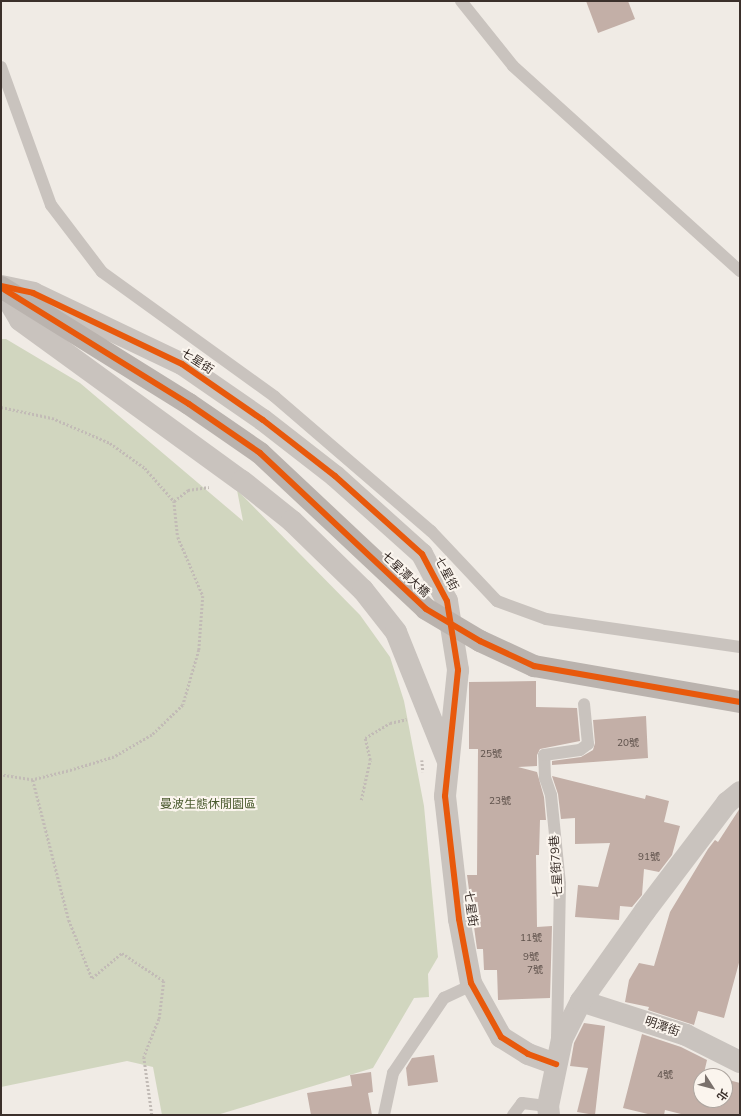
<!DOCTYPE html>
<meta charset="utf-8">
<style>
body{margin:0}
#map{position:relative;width:741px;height:1116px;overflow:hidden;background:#f0ebe5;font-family:"Nunito Sans","Noto Sans TC",sans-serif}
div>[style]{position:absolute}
.green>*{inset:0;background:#d1d6bf}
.building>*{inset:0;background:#c3afa7}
.path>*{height:2.5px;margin-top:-1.25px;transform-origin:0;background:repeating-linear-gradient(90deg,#c2bbb6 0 2px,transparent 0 4px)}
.lane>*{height:12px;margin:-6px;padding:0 6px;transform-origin:6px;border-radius:6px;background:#c9c3be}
.street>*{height:22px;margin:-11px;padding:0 11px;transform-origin:11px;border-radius:11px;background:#c9c3be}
.secondary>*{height:22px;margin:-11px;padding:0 11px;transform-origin:11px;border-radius:11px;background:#bab3ae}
.secondary-bridge>*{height:22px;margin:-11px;padding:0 11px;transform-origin:11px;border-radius:11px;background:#bab3ae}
.cycleway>*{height:6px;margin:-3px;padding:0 3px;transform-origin:3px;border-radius:3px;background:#e8590c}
span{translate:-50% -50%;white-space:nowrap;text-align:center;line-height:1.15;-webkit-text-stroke:4px #fbf5ee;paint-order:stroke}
.number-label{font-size:10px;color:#5d504a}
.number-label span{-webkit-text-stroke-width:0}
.street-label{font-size:12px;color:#3b302b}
.park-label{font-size:12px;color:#4a5a2e}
.frame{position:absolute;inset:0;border:2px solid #3b302b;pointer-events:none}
.north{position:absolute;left:693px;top:1068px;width:40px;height:40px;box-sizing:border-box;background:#fbf5ee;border:1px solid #aea6a0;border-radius:50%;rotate:126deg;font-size:11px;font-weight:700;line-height:16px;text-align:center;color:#3b302b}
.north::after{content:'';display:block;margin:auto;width:14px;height:18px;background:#7a716c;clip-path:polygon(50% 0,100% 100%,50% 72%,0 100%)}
</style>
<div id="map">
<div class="green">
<div style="clip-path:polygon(1px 339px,6px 339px,80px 383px,243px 521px,237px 490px,360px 615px,390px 657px,404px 701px,424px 806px,438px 957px,428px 974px,429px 997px,414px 998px,373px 1068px,217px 1115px,162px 1115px,153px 1067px,127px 1061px,1px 1087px)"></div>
</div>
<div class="building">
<div style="clip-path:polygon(586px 1px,628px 1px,635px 19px,598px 33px)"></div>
<div style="clip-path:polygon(536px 681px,536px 707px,577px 708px,580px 741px,540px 749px,537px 755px,537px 766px,518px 767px,537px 772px,544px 797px,546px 820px,540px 820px,539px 855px,536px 855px,537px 927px,552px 926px,550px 998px,498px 1000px,497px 970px,484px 970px,483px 949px,477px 949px,467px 875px,477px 875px,478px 749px,469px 749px,469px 682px)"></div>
<div style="clip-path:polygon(646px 716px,648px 758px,552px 765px,552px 761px,581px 757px,593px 750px,595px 743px,593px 720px)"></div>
<div style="clip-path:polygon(552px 776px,645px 799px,646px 795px,669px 801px,664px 822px,680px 826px,672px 855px,659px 872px,644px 869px,642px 895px,632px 907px,620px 906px,619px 920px,575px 917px,578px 885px,598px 887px,610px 843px,575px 844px,575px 818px,561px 819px,558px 794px)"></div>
<div style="clip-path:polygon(740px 808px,740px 959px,724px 1018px,698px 1011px,694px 1025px,648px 1010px,649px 1007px,625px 1002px,629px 980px,639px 963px,654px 966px,670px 912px,708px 849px,715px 840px,718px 842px)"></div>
<div style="clip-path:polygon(584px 1023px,605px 1026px,595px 1115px,577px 1112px,588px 1068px,570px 1066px,574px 1043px)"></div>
<div style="clip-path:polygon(642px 1034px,681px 1047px,707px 1060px,704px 1073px,714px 1076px,701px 1076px,701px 1100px,725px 1100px,725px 1079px,740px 1083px,740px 1115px,685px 1115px,665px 1110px,664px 1115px,652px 1115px,623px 1108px)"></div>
<div style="clip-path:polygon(434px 1055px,438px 1082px,408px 1086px,406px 1068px,412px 1058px)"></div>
<div style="clip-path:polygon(371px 1072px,373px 1092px,368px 1093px,372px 1115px,311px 1115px,307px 1093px,352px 1086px,350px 1075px)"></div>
</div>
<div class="path">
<div style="left:1px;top:407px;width:52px;rotate:12.2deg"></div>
<div style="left:52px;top:418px;width:63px;rotate:23.3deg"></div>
<div style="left:110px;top:443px;width:43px;rotate:35.5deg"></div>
<div style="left:145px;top:468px;width:44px;rotate:48.7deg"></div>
<div style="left:174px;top:501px;width:36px;rotate:84deg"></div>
<div style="left:178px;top:537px;width:64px;rotate:67deg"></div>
<div style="left:203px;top:596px;width:54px;rotate:94.2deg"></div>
<div style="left:199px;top:650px;width:57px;rotate:106.2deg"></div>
<div style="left:183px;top:705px;width:43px;rotate:135.9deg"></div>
<div style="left:152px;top:735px;width:44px;rotate:149.9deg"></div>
<div style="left:114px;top:757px;width:48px;rotate:163.1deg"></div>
<div style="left:68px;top:771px;width:36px;rotate:166deg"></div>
<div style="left:33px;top:780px;width:32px;rotate:-171deg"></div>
<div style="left:174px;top:501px;width:18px;rotate:-38deg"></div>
<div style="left:188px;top:490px;width:21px;rotate:-8deg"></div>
<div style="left:422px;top:760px;width:12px;rotate:85deg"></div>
<div style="left:33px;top:780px;width:145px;rotate:75.6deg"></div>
<div style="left:69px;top:920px;width:62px;rotate:68.4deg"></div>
<div style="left:92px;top:978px;width:39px;rotate:-40deg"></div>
<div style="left:122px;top:953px;width:50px;rotate:33.7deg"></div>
<div style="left:164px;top:981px;width:38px;rotate:97deg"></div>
<div style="left:159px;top:1019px;width:41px;rotate:111.5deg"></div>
<div style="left:144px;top:1057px;width:59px;rotate:82.1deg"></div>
<div style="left:361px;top:800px;width:41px;rotate:-77.3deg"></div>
<div style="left:370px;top:760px;width:23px;rotate:-103deg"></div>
<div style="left:365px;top:738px;width:29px;rotate:-31deg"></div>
<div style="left:390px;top:723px;width:17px;rotate:-13deg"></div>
</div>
<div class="lane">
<div style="left:461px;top:1px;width:83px;rotate:51.3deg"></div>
<div style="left:513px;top:66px;width:306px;rotate:42.1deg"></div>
<div style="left:1px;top:67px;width:147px;rotate:70.1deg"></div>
<div style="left:51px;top:205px;width:84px;rotate:52.7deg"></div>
<div style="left:102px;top:272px;width:213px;rotate:35.8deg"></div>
<div style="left:275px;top:397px;width:206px;rotate:40.7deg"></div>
<div style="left:431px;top:531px;width:96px;rotate:46.7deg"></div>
<div style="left:497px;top:601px;width:52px;rotate:20.2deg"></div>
<div style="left:546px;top:619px;width:196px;rotate:8.2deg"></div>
<div style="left:557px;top:1039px;width:155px;rotate:-88.9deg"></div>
<div style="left:560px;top:884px;width:89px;rotate:-95.8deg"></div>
<div style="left:551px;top:795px;width:18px;rotate:-109deg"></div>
<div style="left:545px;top:778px;width:23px;rotate:-92deg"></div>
<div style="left:544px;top:755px;width:36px;rotate:-8deg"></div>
<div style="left:580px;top:750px;width:10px;rotate:-37deg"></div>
<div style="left:588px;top:744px;width:40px;rotate:-95.7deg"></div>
<div style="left:384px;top:1115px;width:43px;rotate:-77.9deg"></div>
<div style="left:393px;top:1073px;width:91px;rotate:-55.8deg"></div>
<div style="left:444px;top:998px;width:31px;rotate:-25deg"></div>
<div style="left:513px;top:1115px;width:15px;rotate:-53deg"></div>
<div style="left:522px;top:1103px;width:26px;rotate:7deg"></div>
</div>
<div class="street">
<div style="left:1px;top:286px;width:33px;rotate:12deg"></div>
<div style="left:33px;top:293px;width:165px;rotate:25.5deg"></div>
<div style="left:182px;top:364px;width:98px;rotate:34.7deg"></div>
<div style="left:263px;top:420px;width:91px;rotate:37.9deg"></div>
<div style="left:335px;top:476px;width:117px;rotate:41.9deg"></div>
<div style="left:422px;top:554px;width:53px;rotate:62deg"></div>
<div style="left:447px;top:601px;width:70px;rotate:80.9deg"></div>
<div style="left:458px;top:670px;width:127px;rotate:95.9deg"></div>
<div style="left:445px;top:796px;width:124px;rotate:83.5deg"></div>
<div style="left:459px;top:919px;width:65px;rotate:79.4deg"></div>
<div style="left:471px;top:983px;width:62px;rotate:60.9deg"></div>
<div style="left:501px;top:1037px;width:32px;rotate:32deg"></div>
<div style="left:528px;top:1054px;width:30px;rotate:20deg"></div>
<div style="left:1px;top:288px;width:37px;rotate:59deg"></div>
<div style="left:20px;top:320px;width:274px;rotate:36deg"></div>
<div style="left:242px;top:481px;width:64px;rotate:38.7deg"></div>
<div style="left:292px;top:521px;width:99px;rotate:44.2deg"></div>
<div style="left:363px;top:590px;width:53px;rotate:51.8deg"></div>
<div style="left:396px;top:632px;width:137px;rotate:68.1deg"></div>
<div style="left:581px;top:1001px;width:110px;rotate:17.9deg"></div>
<div style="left:686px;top:1035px;width:60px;rotate:26.6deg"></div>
<div style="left:549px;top:1115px;width:9px;rotate:-96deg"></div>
<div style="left:548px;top:1106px;width:68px;rotate:-78.2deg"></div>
<div style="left:562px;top:1039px;width:42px;rotate:-63.4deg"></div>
<div style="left:581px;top:1001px;width:110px;rotate:-54.6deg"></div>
<div style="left:645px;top:911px;width:136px;rotate:-52.8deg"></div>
<div style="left:727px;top:803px;width:17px;rotate:-40deg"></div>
</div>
<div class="secondary">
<div style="left:1px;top:287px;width:221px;rotate:31.9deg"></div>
</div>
<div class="secondary-bridge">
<div style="left:189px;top:404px;width:86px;rotate:34.6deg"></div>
<div style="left:260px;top:453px;width:228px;rotate:43.2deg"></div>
<div style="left:426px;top:609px;width:63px;rotate:30.7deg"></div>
<div style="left:480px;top:641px;width:60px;rotate:24.8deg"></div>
<div style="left:534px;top:666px;width:209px;rotate:9.9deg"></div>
</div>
<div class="cycleway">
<div style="left:1px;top:286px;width:33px;rotate:12deg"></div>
<div style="left:33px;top:293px;width:165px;rotate:25.5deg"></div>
<div style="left:182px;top:364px;width:98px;rotate:34.7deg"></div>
<div style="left:263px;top:420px;width:91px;rotate:37.9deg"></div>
<div style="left:335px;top:476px;width:117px;rotate:41.9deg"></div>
<div style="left:422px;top:554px;width:53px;rotate:62deg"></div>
<div style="left:447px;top:601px;width:70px;rotate:80.9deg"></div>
<div style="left:458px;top:670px;width:127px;rotate:95.9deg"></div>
<div style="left:445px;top:796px;width:124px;rotate:83.5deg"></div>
<div style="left:459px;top:919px;width:65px;rotate:79.4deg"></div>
<div style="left:471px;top:983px;width:62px;rotate:60.9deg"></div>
<div style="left:501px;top:1037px;width:32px;rotate:32deg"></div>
<div style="left:528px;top:1054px;width:30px;rotate:20deg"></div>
<div style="left:5px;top:290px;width:216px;rotate:31.8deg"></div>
<div style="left:189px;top:404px;width:86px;rotate:34.6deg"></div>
<div style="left:260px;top:453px;width:228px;rotate:43.2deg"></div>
<div style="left:426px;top:609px;width:63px;rotate:30.7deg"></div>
<div style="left:480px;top:641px;width:60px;rotate:24.8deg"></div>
<div style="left:534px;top:666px;width:209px;rotate:9.9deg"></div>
</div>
<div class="number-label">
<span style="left:628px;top:744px">20號</span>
<span style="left:491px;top:755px">25號</span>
<span style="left:500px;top:802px">23號</span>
<span style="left:649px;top:858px">91號</span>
<span style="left:531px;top:939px">11號</span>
<span style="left:531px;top:958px">9號</span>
<span style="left:535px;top:971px">7號</span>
<span style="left:665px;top:1076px">4號</span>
</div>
<div class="street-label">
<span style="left:197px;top:362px;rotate:33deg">七星街</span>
<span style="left:446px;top:574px;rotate:62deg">七星街</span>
<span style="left:405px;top:575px;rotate:43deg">七星潭大橋</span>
<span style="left:557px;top:866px;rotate:-94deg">七星街79巷</span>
<span style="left:470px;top:909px;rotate:82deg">七星街</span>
<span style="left:662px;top:1027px;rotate:19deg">明潭街</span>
</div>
<div class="park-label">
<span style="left:208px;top:805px">曼波生態休閒園區</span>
</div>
<div class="frame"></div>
<div class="north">北</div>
</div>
